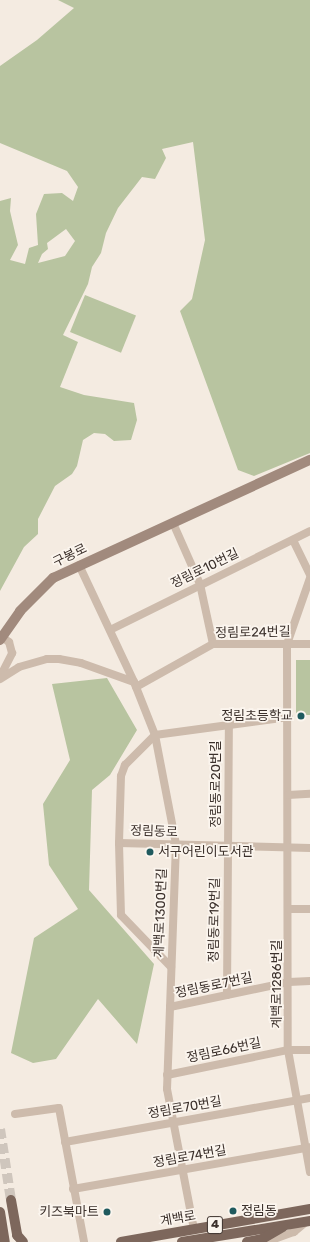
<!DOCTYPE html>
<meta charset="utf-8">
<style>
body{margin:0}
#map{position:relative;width:310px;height:1242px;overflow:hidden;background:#f4ebe1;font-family:Rubik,"Noto Sans KR",sans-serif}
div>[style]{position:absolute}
.green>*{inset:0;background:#b8c4a0;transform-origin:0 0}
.primary-tunnel>*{height:10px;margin-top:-5px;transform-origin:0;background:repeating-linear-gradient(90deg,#cfc6bd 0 10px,transparent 0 15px)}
.street>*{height:8px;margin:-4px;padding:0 4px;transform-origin:4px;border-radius:4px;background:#cdbbac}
.secondary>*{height:10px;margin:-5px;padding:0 5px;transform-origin:5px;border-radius:5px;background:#a18a7d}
.primary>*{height:10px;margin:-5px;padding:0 5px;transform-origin:5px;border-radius:5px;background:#7d675c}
.dots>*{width:11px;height:11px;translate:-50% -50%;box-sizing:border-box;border:2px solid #fbf5ee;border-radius:50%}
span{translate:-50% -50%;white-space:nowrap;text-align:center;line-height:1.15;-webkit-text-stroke:3.5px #fbf5ee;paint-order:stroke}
.shield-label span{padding:1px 3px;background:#fbf5ee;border:1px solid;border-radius:3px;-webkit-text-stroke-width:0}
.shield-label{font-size:12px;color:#3b302b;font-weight:700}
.street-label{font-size:13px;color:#3b302b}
.poi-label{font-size:13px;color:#3b302b}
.right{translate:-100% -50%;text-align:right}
.left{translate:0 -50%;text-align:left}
</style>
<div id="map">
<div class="green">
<div style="clip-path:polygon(evenodd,58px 0,310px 0,310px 453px,254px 476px,238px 470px,180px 311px,192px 299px,205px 240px,193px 142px,162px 149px,166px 158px,155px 179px,142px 177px,118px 208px,106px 233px,101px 253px,92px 267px,88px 284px,63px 335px,78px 342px,60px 387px,84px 395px,134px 403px,137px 420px,131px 440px,114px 441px,105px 434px,94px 433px,83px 440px,77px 466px,72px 474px,55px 486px,38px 519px,38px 534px,24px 547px,0 591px,0 201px,11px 198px,10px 211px,18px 245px,10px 260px,25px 264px,29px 248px,38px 245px,36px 214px,44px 194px,62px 193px,73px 201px,78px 187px,67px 171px,0 143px,0 66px,37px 40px,74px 8px,58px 0,66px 229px,75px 241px,65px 256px,38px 263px,42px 254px,48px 249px,47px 243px,66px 229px)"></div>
<div style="left:85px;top:295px;width:55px;height:40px;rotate:22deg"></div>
<div style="left:310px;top:660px;width:55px;height:14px;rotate:90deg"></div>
<div style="clip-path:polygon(107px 678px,137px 730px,110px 775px,92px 790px,89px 890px,154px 964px,137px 1044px,98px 999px,56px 1059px,33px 1063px,11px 1053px,34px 938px,78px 909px,49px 865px,43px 804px,70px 760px,52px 684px)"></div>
</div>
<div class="primary-tunnel">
<div style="left:0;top:1129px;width:72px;rotate:81.2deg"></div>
</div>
<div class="street">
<div style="left:173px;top:523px;width:67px;rotate:66.1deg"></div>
<div style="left:200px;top:584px;width:61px;rotate:77.8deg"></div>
<div style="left:293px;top:540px;width:39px;rotate:64deg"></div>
<div style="left:79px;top:565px;width:129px;rotate:64.8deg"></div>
<div style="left:134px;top:682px;width:57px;rotate:68.4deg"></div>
<div style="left:155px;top:735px;width:111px;rotate:79.1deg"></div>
<div style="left:176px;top:844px;width:245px;rotate:92.1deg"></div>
<div style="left:167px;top:1089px;width:143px;rotate:79.1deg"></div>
<div style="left:310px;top:578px;width:70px;rotate:109.2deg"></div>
<div style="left:287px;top:644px;width:406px;rotate:89.9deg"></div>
<div style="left:288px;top:1050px;width:124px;rotate:79.8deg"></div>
<div style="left:110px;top:630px;width:223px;rotate:-26.3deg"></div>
<div style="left:0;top:677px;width:27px;rotate:-63deg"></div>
<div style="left:12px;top:653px;width:11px;rotate:-105deg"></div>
<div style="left:9px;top:642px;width:9px;rotate:-144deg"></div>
<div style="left:0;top:679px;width:22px;rotate:-32deg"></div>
<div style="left:19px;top:667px;width:29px;rotate:-16deg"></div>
<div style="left:47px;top:659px;width:12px"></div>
<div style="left:59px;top:659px;width:22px;rotate:10deg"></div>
<div style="left:81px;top:663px;width:56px;rotate:19.7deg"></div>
<div style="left:136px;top:687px;width:88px;rotate:-29.2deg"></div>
<div style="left:213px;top:644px;width:97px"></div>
<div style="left:288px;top:795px;width:22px;rotate:-3deg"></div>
<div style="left:119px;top:843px;width:191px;rotate:1.5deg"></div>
<div style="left:289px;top:909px;width:21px"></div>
<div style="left:171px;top:967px;width:72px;rotate:-133.9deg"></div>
<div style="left:121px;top:915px;width:72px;rotate:-91.6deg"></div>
<div style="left:119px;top:843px;width:67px;rotate:-88.3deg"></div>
<div style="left:121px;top:776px;width:12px;rotate:-70deg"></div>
<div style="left:125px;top:765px;width:42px;rotate:-45deg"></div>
<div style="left:155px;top:735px;width:135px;rotate:-7.7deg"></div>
<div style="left:227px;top:995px;width:272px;rotate:-89.6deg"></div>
<div style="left:170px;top:1007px;width:122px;rotate:-11.9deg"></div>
<div style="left:289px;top:982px;width:21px;rotate:-3deg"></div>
<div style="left:167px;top:1075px;width:124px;rotate:-11.7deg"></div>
<div style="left:288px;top:1050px;width:22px"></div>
<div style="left:15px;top:1114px;width:44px;rotate:-7.8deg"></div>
<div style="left:59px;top:1108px;width:136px;rotate:79.4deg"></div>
<div style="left:65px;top:1142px;width:249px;rotate:-10.2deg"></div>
<div style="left:73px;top:1189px;width:241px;rotate:-10deg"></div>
<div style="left:266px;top:1242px;width:30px;rotate:-20deg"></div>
<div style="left:294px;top:1232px;width:16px;rotate:-40deg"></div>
</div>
<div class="secondary">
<div style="left:0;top:640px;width:35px;rotate:-55deg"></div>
<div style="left:20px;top:611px;width:47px;rotate:-45deg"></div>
<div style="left:53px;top:578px;width:283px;rotate:-24.7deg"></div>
</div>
<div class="primary">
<div style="left:11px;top:1200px;width:36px;rotate:80deg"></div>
<div style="left:17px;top:1235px;width:9px;rotate:49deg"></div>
<div style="left:0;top:1212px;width:30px;rotate:81deg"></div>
<div style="left:121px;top:1242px;width:192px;rotate:-9.9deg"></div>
<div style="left:182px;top:1242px;width:130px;rotate:-9.3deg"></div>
<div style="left:247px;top:1242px;width:15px;rotate:-11deg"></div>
<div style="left:262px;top:1239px;width:24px;rotate:-30deg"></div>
</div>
<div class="dots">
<div style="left:301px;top:716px;background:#1f5a5e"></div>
<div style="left:150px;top:852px;background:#1f5a5e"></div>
<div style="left:233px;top:1211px;background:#1f5a5e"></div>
<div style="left:107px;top:1212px;background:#1f5a5e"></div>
</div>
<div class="shield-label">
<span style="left:215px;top:1225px">4</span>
</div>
<div class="street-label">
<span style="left:70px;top:556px;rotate:-26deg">구봉로</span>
<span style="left:205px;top:569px;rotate:-26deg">정림로10번길</span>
<span style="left:253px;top:633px;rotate:-1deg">정림로24번길</span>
<span style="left:216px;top:784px;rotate:-90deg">정림동로20번길</span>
<span style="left:154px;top:832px;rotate:2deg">정림동로</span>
<span style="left:161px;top:913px;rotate:-88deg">계백로1300번길</span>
<span style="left:215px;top:920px;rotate:-89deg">정림동로19번길</span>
<span style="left:277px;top:984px;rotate:-90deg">계백로1286번길</span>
<span style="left:214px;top:986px;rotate:-12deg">정림동로7번길</span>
<span style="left:224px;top:1051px;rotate:-12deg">정림로66번길</span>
<span style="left:185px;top:1108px;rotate:-10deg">정림로70번길</span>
<span style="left:190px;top:1157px;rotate:-10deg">정림로74번길</span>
<span style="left:178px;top:1219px;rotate:-10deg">계백로</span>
</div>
<div class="poi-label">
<span class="right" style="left:293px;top:716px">정림초등학교</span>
<span class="left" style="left:158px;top:852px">서구어린이도서관</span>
<span class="left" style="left:241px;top:1211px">정림동</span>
<span class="right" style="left:99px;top:1212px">키즈북마트</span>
</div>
</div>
